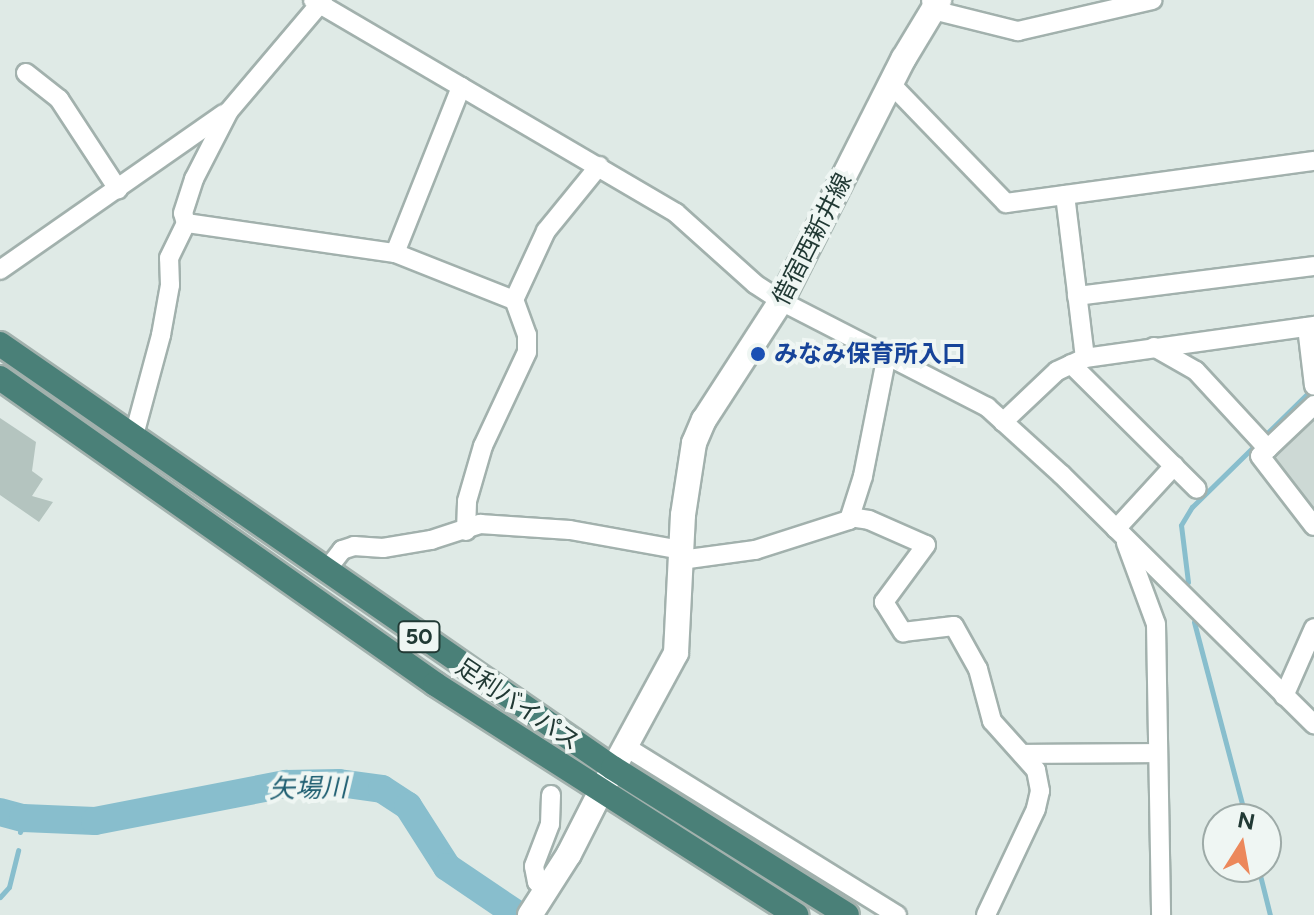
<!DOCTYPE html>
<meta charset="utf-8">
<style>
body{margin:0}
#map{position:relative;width:1314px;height:915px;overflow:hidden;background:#dfeae6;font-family:Figtree,"Noto Sans JP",sans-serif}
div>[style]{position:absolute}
.built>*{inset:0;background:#cdd9d5}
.stream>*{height:5px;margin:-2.5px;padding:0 2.5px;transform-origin:2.5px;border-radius:2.5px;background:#88becd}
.river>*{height:28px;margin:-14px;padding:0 14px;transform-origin:14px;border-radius:14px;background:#88becd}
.building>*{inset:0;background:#b4c4bf}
.roads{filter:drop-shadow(2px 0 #a2b1ad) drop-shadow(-2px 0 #a2b1ad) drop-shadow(0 2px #a2b1ad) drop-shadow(0 -2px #a2b1ad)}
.minor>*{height:18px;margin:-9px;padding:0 9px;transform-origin:9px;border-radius:9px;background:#fff}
.tertiary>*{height:24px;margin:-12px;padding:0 12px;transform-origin:12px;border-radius:12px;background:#fff}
.secondary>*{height:24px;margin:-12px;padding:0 12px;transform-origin:12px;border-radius:12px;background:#fff}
.trunk>*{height:24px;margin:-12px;padding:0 12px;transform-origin:12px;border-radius:12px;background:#4a8078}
.dots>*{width:22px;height:22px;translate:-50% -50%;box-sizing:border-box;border:4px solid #eff6f3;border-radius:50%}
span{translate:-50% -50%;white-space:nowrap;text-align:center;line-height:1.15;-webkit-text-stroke:8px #eff6f3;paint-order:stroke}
.shield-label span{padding:2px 6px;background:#eff6f3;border:2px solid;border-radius:6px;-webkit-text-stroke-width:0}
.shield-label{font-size:22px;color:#213934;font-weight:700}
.street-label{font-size:24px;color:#213934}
.transit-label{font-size:24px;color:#164399;font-weight:700}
.left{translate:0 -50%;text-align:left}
.water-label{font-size:26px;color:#1e5e71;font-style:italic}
.north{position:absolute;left:1202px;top:803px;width:80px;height:80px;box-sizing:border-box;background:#eff6f3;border:2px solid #9daaa7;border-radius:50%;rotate:11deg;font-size:22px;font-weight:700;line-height:32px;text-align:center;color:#213934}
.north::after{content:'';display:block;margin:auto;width:28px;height:36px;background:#ec885b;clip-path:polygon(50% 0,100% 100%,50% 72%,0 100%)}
</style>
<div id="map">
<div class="built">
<div style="clip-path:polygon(1314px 411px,1314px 512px,1270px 452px)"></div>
</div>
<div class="stream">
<div style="left:1263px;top:437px;width:70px;rotate:-44.4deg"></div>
<div style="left:1188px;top:582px;width:57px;rotate:-97deg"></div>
<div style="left:1181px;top:525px;width:21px;rotate:-59deg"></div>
<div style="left:1192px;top:507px;width:90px;rotate:-44.5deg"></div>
<div style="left:1194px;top:622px;width:204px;rotate:75.2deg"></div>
<div style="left:20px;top:832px;width:14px;rotate:-78deg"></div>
<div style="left:1258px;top:867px;width:49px;rotate:76deg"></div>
<div style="left:0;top:897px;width:13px;rotate:-48deg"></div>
<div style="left:9px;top:887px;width:38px;rotate:-76deg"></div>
</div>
<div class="river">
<div style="left:0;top:812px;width:24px;rotate:15deg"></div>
<div style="left:23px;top:818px;width:72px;rotate:2.4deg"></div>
<div style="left:95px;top:821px;width:195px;rotate:-11deg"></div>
<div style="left:286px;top:784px;width:53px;rotate:-1.1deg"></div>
<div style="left:339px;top:783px;width:43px;rotate:7.9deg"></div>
<div style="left:382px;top:789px;width:31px;rotate:33deg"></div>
<div style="left:408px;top:806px;width:72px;rotate:57.4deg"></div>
<div style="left:447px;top:867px;width:86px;rotate:34.1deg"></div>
</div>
<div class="building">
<div style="clip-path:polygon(0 418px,36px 442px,32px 471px,43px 479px,32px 496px,53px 502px,39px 522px,0 495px)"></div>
</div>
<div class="roads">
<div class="minor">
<div style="left:313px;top:0;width:421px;rotate:30.4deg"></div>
<div style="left:676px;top:213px;width:106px;rotate:41.9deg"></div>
<div style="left:755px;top:284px;width:31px;rotate:33deg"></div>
<div style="left:781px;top:301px;width:232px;rotate:27.2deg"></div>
<div style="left:987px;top:407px;width:100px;rotate:42.2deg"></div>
<div style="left:1061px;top:474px;width:356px;rotate:44.7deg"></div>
<div style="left:931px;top:0;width:10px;rotate:79deg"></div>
<div style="left:933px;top:10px;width:88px;rotate:13.9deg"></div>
<div style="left:1018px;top:31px;width:138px;rotate:-13deg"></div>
<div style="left:26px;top:73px;width:42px;rotate:38.2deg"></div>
<div style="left:59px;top:99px;width:108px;rotate:56.8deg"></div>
<div style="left:890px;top:83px;width:167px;rotate:46deg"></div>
<div style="left:1006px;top:203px;width:311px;rotate:-7.8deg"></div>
<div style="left:1065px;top:195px;width:164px;rotate:83deg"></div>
<div style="left:186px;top:223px;width:211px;rotate:8.2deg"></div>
<div style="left:395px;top:253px;width:128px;rotate:21.6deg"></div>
<div style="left:395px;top:253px;width:179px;rotate:-68.3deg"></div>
<div style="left:0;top:270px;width:273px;rotate:-34.9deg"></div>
<div style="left:1077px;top:296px;width:239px;rotate:-7.2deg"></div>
<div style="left:1307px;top:327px;width:59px;rotate:83.2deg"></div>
<div style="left:1154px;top:347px;width:48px;rotate:29.7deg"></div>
<div style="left:1196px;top:371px;width:106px;rotate:47.3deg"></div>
<div style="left:1071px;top:364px;width:177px;rotate:44.8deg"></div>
<div style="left:1314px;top:405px;width:74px;rotate:136.6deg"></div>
<div style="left:1260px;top:456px;width:88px;rotate:52.4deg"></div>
<div style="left:1003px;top:422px;width:74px;rotate:-43.4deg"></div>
<div style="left:1057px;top:371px;width:31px;rotate:-25deg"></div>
<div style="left:1085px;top:358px;width:231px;rotate:-8deg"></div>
<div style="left:133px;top:439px;width:108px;rotate:-74.9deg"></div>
<div style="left:161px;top:335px;width:51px;rotate:-79.8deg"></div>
<div style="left:170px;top:285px;width:27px;rotate:-92deg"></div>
<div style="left:169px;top:258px;width:39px;rotate:-64deg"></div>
<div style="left:186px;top:223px;width:10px;rotate:-107deg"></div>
<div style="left:183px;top:213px;width:36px;rotate:-72deg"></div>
<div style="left:194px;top:179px;width:76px;rotate:-62.8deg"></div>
<div style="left:229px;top:111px;width:145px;rotate:-49.7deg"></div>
<div style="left:850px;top:517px;width:19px;rotate:9deg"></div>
<div style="left:869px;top:520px;width:62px;rotate:23.7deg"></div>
<div style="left:926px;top:545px;width:71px;rotate:126.4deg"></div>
<div style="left:884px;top:602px;width:36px;rotate:58deg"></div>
<div style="left:903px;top:632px;width:51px;rotate:-6.7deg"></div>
<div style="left:954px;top:626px;width:49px;rotate:60.8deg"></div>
<div style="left:978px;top:669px;width:54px;rotate:74.9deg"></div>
<div style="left:992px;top:721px;width:66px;rotate:48.1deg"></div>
<div style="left:1036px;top:770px;width:21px;rotate:79deg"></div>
<div style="left:1040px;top:791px;width:18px;rotate:103deg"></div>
<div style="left:1036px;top:809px;width:117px;rotate:115.3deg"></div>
<div style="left:1116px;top:529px;width:86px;rotate:-47.4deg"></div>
<div style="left:466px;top:531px;width:30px;rotate:-88deg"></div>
<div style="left:467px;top:501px;width:57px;rotate:-73.8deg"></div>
<div style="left:483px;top:446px;width:104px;rotate:-64.9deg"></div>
<div style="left:527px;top:352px;width:17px;rotate:-90deg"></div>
<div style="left:527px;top:335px;width:37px;rotate:-110deg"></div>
<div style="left:514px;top:300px;width:76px;rotate:-65.1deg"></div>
<div style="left:546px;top:231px;width:84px;rotate:-50.8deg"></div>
<div style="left:1126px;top:543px;width:86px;rotate:69.7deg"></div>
<div style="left:1156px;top:624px;width:291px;rotate:89deg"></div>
<div style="left:681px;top:560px;width:75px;rotate:-7.7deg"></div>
<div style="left:755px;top:550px;width:99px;rotate:-17.7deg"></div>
<div style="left:849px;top:520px;width:46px;rotate:-72.3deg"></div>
<div style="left:863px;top:476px;width:123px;rotate:-78.8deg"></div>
<div style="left:325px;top:572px;width:28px;rotate:-52deg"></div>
<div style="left:342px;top:550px;width:13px;rotate:-18deg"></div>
<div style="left:354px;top:546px;width:29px;rotate:4deg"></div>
<div style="left:383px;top:548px;width:49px;rotate:-9.5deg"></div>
<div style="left:431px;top:540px;width:52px;rotate:-18.1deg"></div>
<div style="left:480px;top:524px;width:90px;rotate:3.8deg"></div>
<div style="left:570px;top:530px;width:113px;rotate:10.2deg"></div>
<div style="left:1284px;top:696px;width:74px;rotate:-66.2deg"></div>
<div style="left:626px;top:747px;width:319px;rotate:31.8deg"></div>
<div style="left:1022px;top:754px;width:136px;rotate:-0.4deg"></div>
<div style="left:546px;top:890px;width:12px;rotate:-138deg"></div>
<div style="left:537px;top:882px;width:16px;rotate:-101deg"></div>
<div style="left:534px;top:866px;width:45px;rotate:-69.1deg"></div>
<div style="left:550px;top:824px;width:29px;rotate:-88deg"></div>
</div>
<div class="tertiary">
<div style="left:530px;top:915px;width:72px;rotate:-57.4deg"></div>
<div style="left:569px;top:854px;width:68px;rotate:-63.1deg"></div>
</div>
<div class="secondary">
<div style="left:600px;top:793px;width:159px;rotate:-61.5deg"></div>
<div style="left:676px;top:653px;width:138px;rotate:-87.1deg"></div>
<div style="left:683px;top:515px;width:73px;rotate:-81.3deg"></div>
<div style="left:694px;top:443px;width:25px;rotate:-67deg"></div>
<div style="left:704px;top:420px;width:142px;rotate:-57.1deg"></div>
<div style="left:781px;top:301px;width:272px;rotate:-63.2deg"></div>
<div style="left:904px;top:58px;width:68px;rotate:-58.9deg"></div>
</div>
<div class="trunk">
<div style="left:0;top:344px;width:745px;rotate:34.67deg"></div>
<div style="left:613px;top:768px;width:276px;rotate:32.1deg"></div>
<div style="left:0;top:378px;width:532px;rotate:35.12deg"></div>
<div style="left:435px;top:684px;width:429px;rotate:32.6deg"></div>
</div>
</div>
<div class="dots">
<div style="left:758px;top:354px;background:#1a4fb4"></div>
</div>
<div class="shield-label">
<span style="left:419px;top:637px">50</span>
</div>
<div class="street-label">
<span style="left:812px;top:239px;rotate:-63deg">借宿西新井線</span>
<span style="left:518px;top:704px;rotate:34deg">足利バイパス</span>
</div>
<div class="transit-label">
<span class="left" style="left:774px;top:354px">みなみ保育所入口</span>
</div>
<div class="water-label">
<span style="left:308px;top:789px;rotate:-1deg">矢場川</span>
</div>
<div class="north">N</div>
</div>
